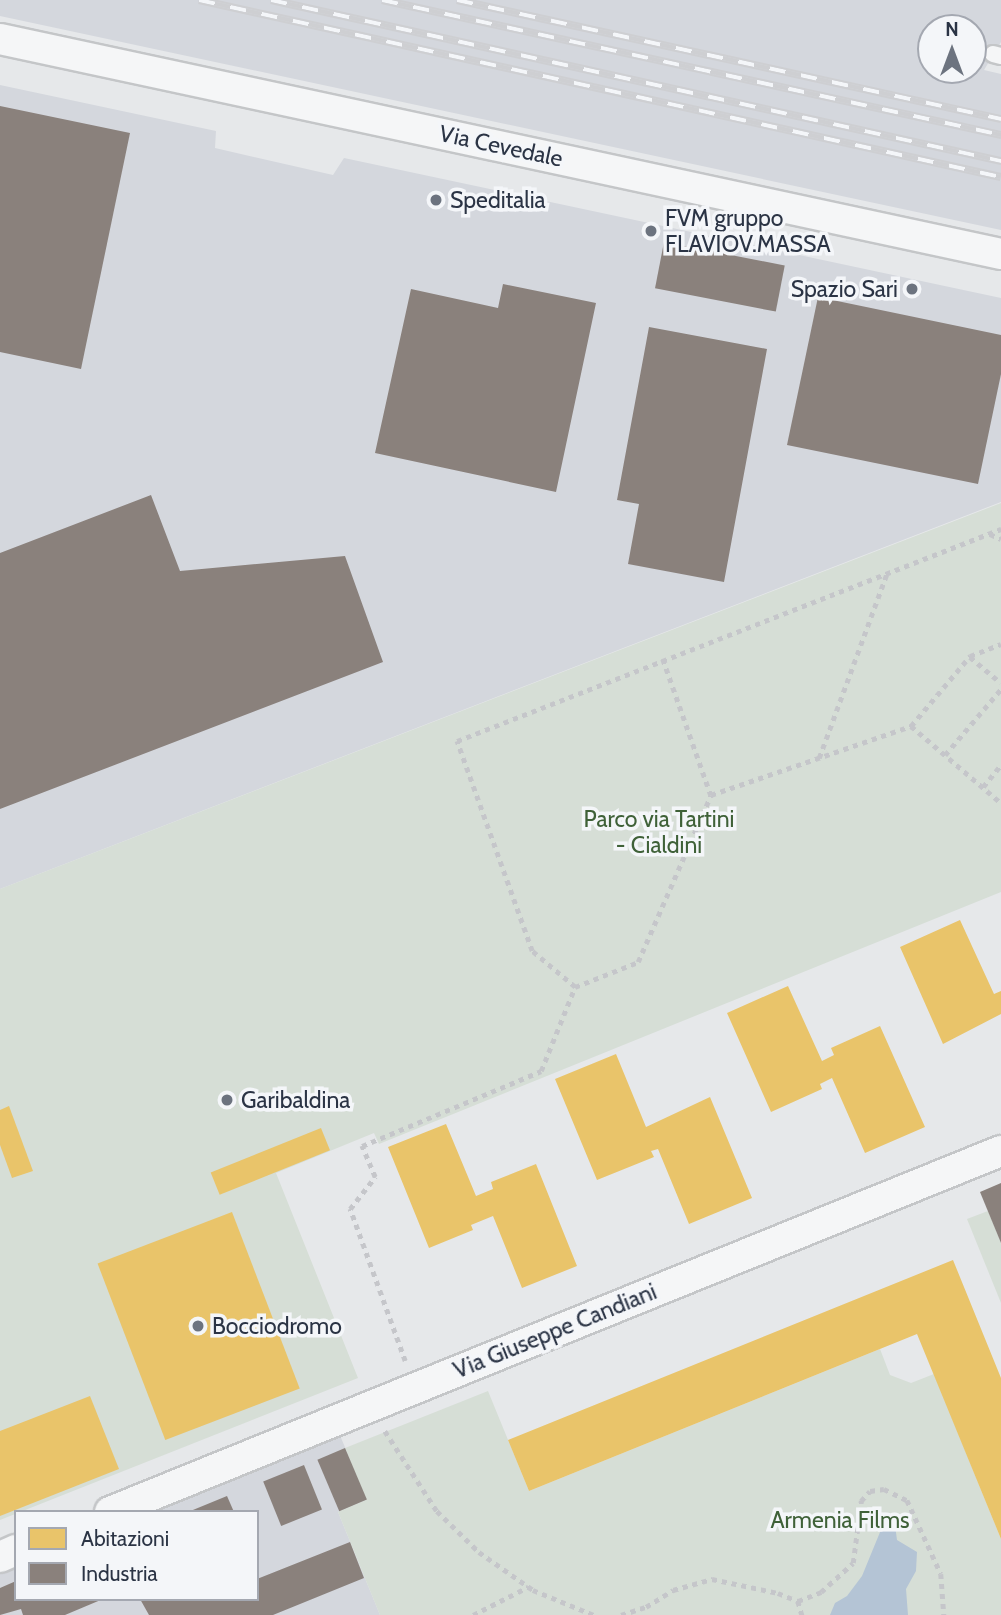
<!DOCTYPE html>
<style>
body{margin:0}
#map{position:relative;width:1001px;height:1615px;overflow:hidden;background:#e6e8ea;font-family:Cabin,sans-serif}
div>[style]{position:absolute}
.built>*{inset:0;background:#d4d7dd}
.green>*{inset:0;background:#d6ded6}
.water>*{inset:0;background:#b4c4d5}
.homes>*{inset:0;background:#e9c46a;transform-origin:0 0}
.industry>*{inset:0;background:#8a817c;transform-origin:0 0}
.path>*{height:4.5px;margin-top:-2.25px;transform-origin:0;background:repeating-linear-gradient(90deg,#c5c6ca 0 5px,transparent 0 10px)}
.roads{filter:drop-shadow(2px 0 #c4c6c8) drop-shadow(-2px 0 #c4c6c8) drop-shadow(0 2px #c4c6c8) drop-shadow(0 -2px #c4c6c8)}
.service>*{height:16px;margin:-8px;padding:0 8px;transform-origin:8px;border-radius:8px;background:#f5f6f7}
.minor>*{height:30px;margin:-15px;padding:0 15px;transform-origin:15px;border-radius:15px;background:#f5f6f7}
.rail>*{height:8px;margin-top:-4px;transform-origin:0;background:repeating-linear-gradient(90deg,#f4f6f9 0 16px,#cecfd2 0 32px);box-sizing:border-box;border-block:2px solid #cecfd2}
.dots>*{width:19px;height:19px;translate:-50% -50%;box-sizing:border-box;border:4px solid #f4f6f9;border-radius:50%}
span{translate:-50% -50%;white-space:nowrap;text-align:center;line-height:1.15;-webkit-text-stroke:7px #f4f6f9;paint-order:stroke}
.street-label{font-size:23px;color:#2b3445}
.poi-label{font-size:23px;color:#2b3445}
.left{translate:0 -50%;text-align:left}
.right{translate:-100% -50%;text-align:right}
.park-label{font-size:23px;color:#3f6138}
.legend{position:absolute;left:14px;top:1510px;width:245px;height:91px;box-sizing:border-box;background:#f4f6f9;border:2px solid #a4a8b1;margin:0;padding:9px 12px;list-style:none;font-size:21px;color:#2b3445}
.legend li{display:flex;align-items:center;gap:14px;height:35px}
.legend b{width:35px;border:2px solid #a4a8b1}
.north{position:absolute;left:917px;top:14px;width:70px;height:70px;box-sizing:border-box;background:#f4f6f9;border:2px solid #a4a8b1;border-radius:50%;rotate:0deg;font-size:19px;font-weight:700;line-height:28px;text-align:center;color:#2b3445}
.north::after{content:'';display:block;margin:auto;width:24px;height:32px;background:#6c737f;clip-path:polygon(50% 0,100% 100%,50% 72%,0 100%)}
</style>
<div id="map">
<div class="built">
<div style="clip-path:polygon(evenodd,0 0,1001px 0,1001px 42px,984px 70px,1001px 74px,1001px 230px,0 16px,0 0,931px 28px,973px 28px,973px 70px,931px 70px,931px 28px)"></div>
<div style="clip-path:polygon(0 85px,216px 131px,215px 148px,333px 175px,344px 158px,1001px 298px,1001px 502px,0 889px)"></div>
<div style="clip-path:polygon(334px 1421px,367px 1500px,338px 1512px,380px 1615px,0 1615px,0 1557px,16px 1550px,16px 1599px,257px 1599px,257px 1512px,111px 1512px)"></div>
</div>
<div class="green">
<div style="clip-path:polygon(1001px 503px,1001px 892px,379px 1144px,374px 1133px,276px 1173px,358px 1378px,0 1520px,0 889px)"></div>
<div style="clip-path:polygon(988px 1211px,1001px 1243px,1001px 1303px,967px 1219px)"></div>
<div style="clip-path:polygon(880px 1349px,890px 1375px,911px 1383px,934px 1374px,1001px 1539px,1001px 1615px,380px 1615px,338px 1512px,366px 1500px,345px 1448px,488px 1391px,529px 1491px)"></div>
</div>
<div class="water">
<div style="clip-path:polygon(885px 1520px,895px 1525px,897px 1540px,917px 1552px,916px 1571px,906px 1589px,908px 1615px,830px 1615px,835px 1603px,847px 1596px,862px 1576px)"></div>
</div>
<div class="homes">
<div style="clip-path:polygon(960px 920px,994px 994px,1001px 991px,1001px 1014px,943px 1044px,900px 947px)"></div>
<div style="clip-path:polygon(788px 986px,822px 1061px,834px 1055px,831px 1048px,880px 1026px,925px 1127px,865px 1153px,832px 1078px,820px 1084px,822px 1089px,771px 1112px,727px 1013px)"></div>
<div style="clip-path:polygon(616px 1054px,646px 1127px,710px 1097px,752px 1198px,689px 1224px,658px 1149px,651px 1151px,654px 1157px,597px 1180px,555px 1079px)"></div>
<div style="clip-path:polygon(9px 1106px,33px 1171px,12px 1178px,0 1145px,0 1110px)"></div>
<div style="clip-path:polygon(446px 1124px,476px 1196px,493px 1189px,491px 1182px,536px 1164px,577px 1266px,522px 1288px,493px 1216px,471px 1225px,473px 1230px,429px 1248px,388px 1147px)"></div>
<div style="left:321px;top:1128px;width:24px;height:119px;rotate:68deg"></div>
<div style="left:232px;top:1212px;width:189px;height:144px;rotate:69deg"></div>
<div style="clip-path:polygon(953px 1260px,1001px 1378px,1001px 1539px,917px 1334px,529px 1491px,508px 1440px)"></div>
<div style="clip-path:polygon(90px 1396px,119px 1469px,0 1516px,0 1431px)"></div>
</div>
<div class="industry">
<div style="clip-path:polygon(0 106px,130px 133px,81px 369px,0 352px)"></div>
<div style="left:664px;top:242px;width:123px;height:47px;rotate:11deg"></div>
<div style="clip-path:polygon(503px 284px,596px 303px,556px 492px,375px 453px,411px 289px,498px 308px)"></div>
<div style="clip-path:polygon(818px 297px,1001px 335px,1001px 374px,978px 484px,787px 445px)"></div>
<div style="clip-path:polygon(649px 327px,767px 349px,724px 582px,628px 564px,639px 504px,617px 500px)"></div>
<div style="clip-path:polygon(151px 495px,180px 571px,345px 556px,383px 662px,0 809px,0 553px)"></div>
<div style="clip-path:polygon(1001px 1183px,1001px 1243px,980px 1192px)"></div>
<div style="left:345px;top:1448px;width:56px;height:30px;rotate:67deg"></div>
<div style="left:304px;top:1465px;width:48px;height:44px;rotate:68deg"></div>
<div style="clip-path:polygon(227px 1496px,234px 1512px,188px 1512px)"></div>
<div style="clip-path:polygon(350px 1542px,364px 1578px,273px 1615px,149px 1615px,140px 1599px,257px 1599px,257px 1579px)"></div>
<div style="clip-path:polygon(16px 1581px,16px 1599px,103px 1599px,65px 1615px,23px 1615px,21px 1609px,0 1615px,0 1588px)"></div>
</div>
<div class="path">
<div style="left:990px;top:534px;width:12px;rotate:24deg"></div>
<div style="left:970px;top:657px;width:40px;rotate:40deg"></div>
<div style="left:663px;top:659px;width:144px;rotate:70.6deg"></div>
<div style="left:911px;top:726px;width:118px;rotate:40.5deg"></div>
<div style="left:945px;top:755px;width:87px;rotate:-49.7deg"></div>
<div style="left:819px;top:758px;width:197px;rotate:-69.8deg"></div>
<div style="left:983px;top:787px;width:28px;rotate:-51deg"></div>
<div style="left:575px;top:987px;width:56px;rotate:-140.1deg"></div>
<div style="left:532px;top:951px;width:223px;rotate:-109.7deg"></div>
<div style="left:457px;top:741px;width:584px;rotate:-21.29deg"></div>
<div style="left:405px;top:1361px;width:162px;rotate:-109.9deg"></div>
<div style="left:350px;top:1209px;width:41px;rotate:-52deg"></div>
<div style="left:375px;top:1177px;width:34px;rotate:-113deg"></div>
<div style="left:362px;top:1146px;width:194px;rotate:-22.7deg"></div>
<div style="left:541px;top:1071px;width:91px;rotate:-68deg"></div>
<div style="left:575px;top:987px;width:68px;rotate:-21.6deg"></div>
<div style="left:638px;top:962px;width:182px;rotate:-66.4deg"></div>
<div style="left:711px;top:795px;width:212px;rotate:-19deg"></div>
<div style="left:911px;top:726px;width:92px;rotate:-49.9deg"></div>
<div style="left:970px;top:656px;width:33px;rotate:-21deg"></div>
<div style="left:385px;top:1431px;width:95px;rotate:57deg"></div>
<div style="left:437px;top:1511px;width:59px;rotate:44.3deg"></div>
<div style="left:479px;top:1552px;width:66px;rotate:35.1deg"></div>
<div style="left:533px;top:1590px;width:66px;rotate:22.3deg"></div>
<div style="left:798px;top:1601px;width:25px;rotate:-21deg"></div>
<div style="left:821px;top:1592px;width:43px;rotate:-42.2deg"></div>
<div style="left:853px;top:1563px;width:63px;rotate:-82.6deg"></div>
<div style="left:861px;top:1501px;width:13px;rotate:-48deg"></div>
<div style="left:870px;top:1491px;width:14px;rotate:-8deg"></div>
<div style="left:884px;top:1489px;width:25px;rotate:26deg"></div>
<div style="left:907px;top:1500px;width:81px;rotate:65.3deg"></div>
<div style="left:941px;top:1574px;width:41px;rotate:85.8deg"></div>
<div style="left:473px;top:1615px;width:62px;rotate:-27deg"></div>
<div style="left:621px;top:1615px;width:26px;rotate:-18deg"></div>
<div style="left:646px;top:1607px;width:32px;rotate:-32deg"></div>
<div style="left:673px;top:1590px;width:41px;rotate:-15.8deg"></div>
<div style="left:712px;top:1579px;width:67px;rotate:12deg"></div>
<div style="left:778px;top:1593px;width:22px;rotate:22deg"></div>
<div style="left:798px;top:1601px;width:15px;rotate:74deg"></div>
</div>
<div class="roads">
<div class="service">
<div style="left:993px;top:54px;width:8px;rotate:14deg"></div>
</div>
<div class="minor">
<div style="left:0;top:39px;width:1024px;rotate:12.12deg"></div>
<div style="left:110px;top:1512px;width:961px;rotate:-22.06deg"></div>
<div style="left:0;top:1557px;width:17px;rotate:-24deg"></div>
</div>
</div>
<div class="rail">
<div style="left:199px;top:0;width:821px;rotate:12.45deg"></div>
<div style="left:271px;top:0;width:748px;rotate:12.44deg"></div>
<div style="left:382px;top:0;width:634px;rotate:12.3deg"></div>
<div style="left:457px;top:0;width:557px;rotate:12.34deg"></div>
</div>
<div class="dots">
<div style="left:436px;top:200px;background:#6c737f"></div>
<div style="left:651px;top:231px;background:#6c737f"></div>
<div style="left:912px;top:289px;background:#6c737f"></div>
<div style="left:227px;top:1100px;background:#6c737f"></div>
<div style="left:198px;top:1326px;background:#6c737f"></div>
</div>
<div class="street-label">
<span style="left:501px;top:146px;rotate:12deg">Via Cevedale</span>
<span style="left:555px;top:1331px;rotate:-22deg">Via Giuseppe Candiani</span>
</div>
<div class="poi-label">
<span class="left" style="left:450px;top:200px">Speditalia</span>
<span class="left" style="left:665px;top:231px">FVM gruppo<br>FLAVIOV.MASSA</span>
<span class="right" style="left:898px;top:289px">Spazio Sari</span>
<span class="left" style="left:241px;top:1100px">Garibaldina</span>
<span class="left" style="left:212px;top:1326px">Bocciodromo</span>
</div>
<div class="park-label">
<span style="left:659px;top:832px">Parco via Tartini<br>- Cialdini</span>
<span style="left:840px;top:1520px">Armenia Films</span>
</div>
<ul class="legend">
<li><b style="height:19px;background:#e9c46a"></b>Abitazioni</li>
<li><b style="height:19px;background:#8a817c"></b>Industria</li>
</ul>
<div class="north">N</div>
</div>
